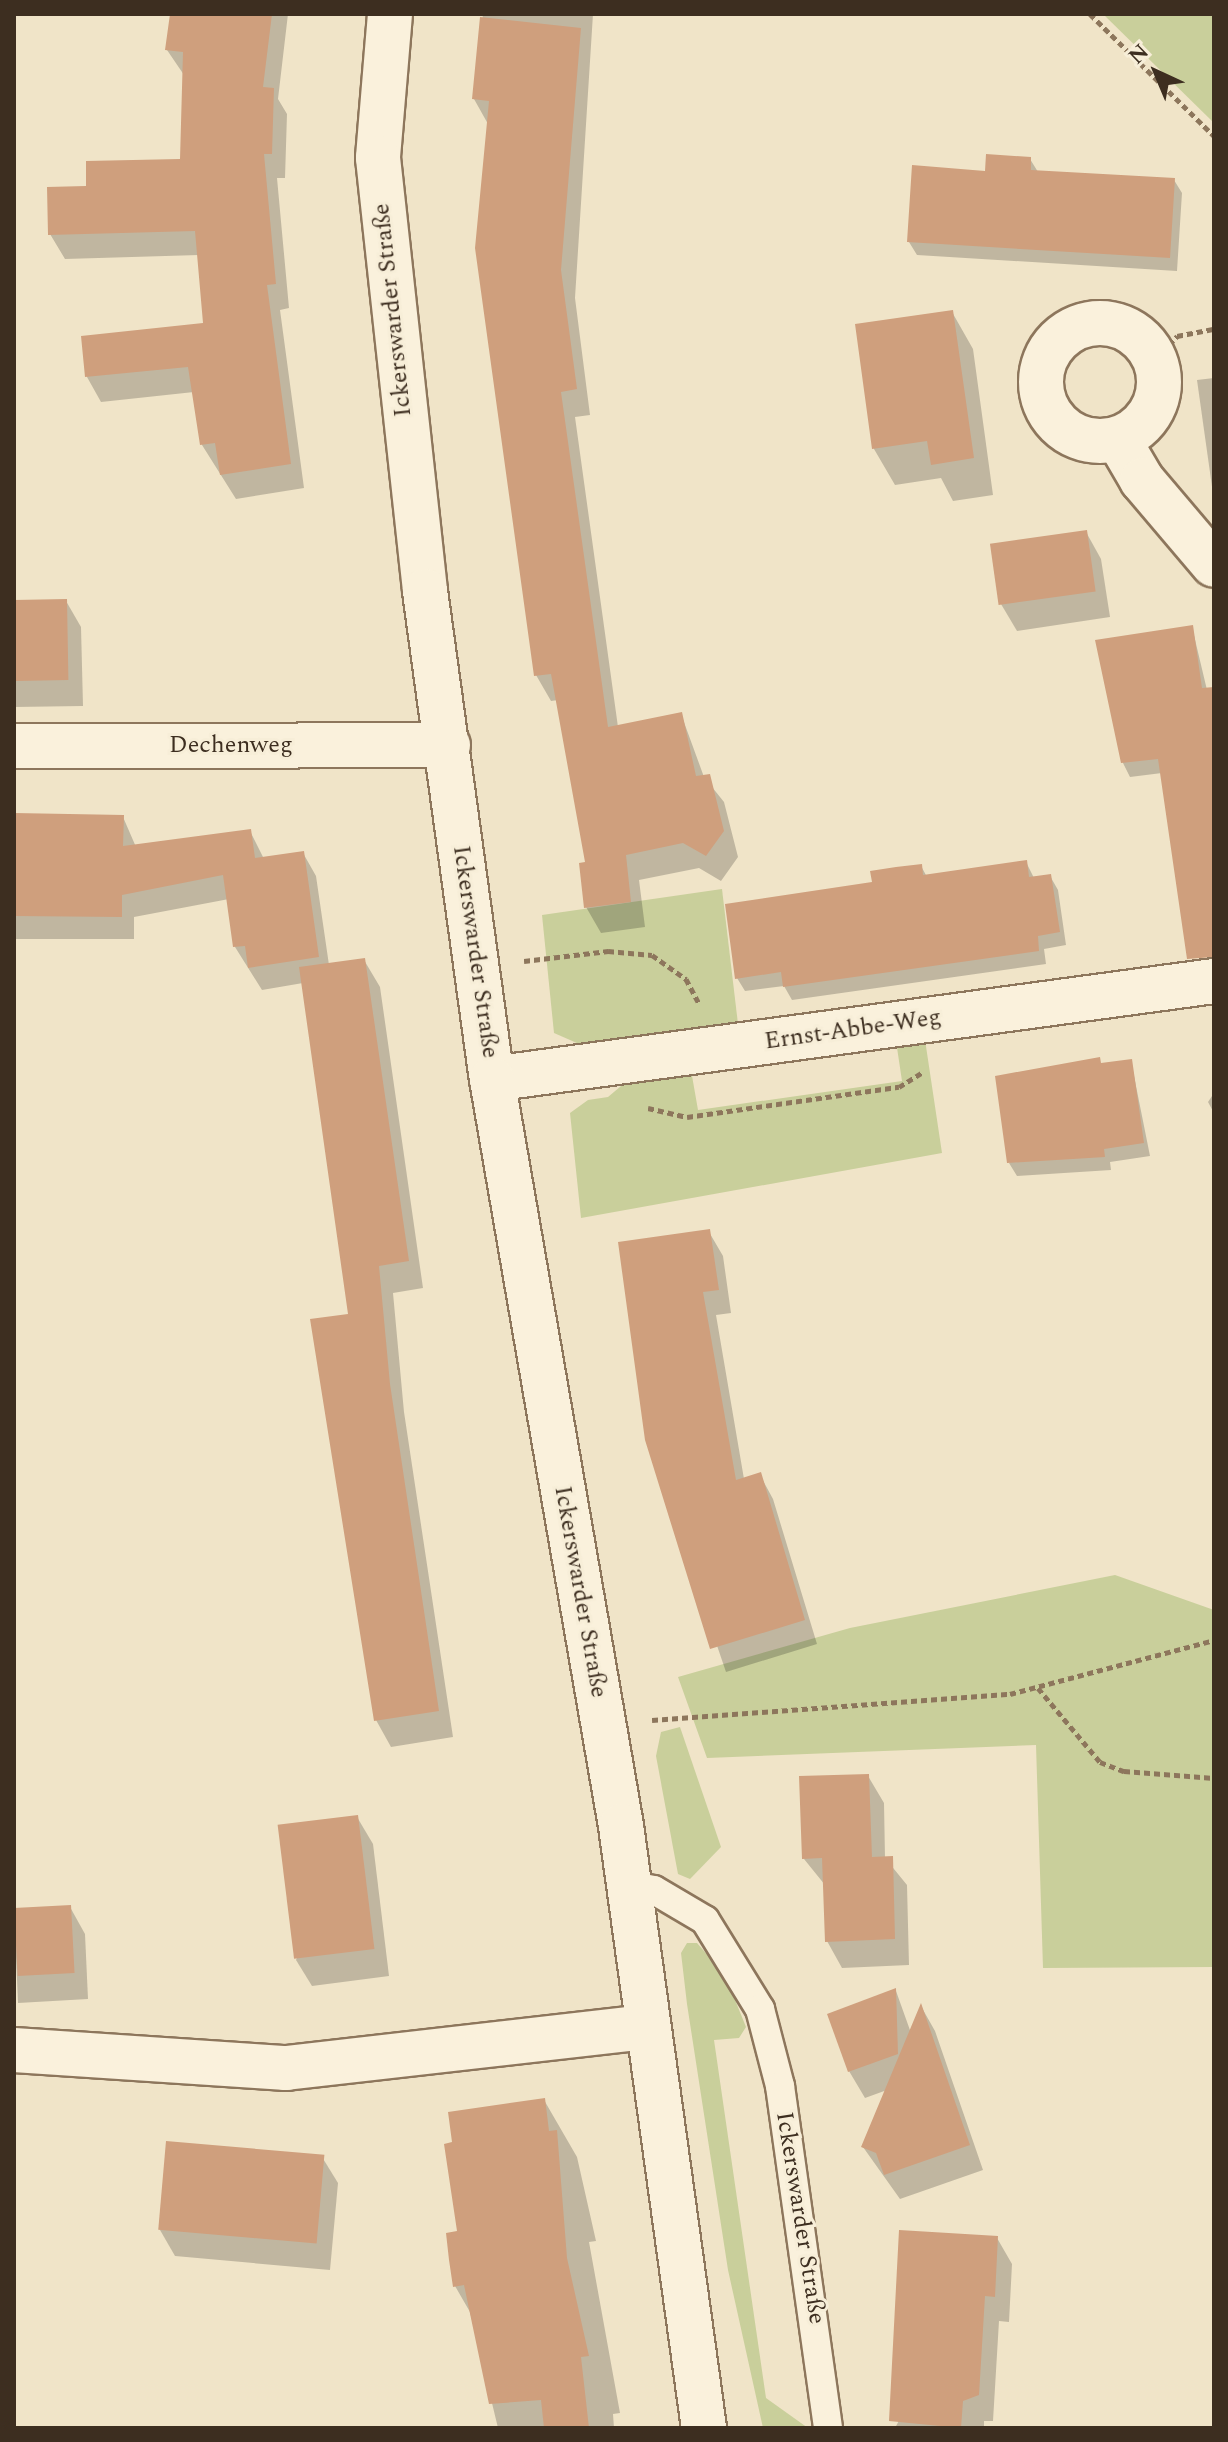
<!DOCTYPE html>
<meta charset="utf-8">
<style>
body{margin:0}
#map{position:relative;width:1228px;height:2442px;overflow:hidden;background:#f0e4c8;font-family:Spectral,serif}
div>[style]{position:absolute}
.green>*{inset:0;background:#c9cf9b}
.shadow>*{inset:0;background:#0003}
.building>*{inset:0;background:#cf9f7d;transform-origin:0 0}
.path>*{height:5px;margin-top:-2.5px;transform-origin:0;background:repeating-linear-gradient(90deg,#8d765c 0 6px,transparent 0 10px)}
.roads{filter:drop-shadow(2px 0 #8d765c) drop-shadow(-2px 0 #8d765c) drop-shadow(0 2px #8d765c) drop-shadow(0 -2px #8d765c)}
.lane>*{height:28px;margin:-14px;padding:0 14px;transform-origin:14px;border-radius:14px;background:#faf1dc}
.street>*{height:44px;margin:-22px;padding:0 22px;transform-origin:22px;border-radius:22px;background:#faf1dc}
.street>.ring{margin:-22px;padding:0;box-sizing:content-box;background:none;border:44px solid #faf1dc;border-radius:50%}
.secondary>*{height:44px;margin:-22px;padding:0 22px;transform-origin:22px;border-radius:22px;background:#faf1dc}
span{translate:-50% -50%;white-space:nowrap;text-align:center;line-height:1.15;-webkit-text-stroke:6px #f7eed8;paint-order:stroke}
.street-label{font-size:24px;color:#3d2e20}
.frame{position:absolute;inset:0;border:16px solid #3d2e20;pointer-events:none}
.north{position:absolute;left:1116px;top:32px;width:80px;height:80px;-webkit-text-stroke:6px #f7eed8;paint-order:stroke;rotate:316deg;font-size:22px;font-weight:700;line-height:32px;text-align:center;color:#3d2e20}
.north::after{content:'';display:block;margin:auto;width:28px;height:36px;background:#3d2e20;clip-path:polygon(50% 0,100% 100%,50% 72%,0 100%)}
</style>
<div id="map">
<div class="green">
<div style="clip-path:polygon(1103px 14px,1214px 14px,1214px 123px)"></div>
<div style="clip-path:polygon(722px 889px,738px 1024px,586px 1047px,554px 1033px,542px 915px)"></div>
<div style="clip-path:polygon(924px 1033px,942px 1153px,581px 1218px,570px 1113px,588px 1100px,608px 1097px,627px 1081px,691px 1070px,698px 1110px,902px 1081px,896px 1041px)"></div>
<div style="clip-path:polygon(1115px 1575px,1214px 1610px,1214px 1967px,1043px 1968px,1036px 1745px,707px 1758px,678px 1677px,850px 1628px)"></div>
<div style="clip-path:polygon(680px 1727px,721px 1847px,690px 1879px,678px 1874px,656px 1756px,661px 1732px)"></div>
<div style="clip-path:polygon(687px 1943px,697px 1943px,725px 1975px,746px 2027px,739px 2038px,714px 2040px,766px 2398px,808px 2428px,763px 2428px,728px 2270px,687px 2004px,681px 1953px)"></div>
</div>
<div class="shadow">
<div style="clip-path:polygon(172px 14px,288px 14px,278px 99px,287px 114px,285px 178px,277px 178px,289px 308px,280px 310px,304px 488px,236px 499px,202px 445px,194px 392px,101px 402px,87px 377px,83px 337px,205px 325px,199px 255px,65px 259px,50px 234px,88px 188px,182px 161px,184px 75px,167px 50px)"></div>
<div style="clip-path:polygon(483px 14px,593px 14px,575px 298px,590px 415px,575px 417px,618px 727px,681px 714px,704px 777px,724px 802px,738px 857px,721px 881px,699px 868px,639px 880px,645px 927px,601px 933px,586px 907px,587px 864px,558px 700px,551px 701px,536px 675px,488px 124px,474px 99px)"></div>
<div style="clip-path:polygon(1030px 159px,1038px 172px,1174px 180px,1182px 193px,1177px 271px,917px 255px,909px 242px,987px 173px)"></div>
<div style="clip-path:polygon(952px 312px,973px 349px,993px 495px,953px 501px,941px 478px,895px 485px,874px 449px,858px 326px)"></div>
<div style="clip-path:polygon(1214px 378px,1214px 501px,1197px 380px)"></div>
<div style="clip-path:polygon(1086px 532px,1101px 559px,1110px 617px,1017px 631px,1001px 604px)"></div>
<div style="clip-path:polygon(14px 601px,66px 601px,81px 627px,83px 706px,14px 707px)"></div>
<div style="clip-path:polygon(1192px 627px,1207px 690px,1214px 689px,1214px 940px,1162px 773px,1130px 777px,1123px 763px,1098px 641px)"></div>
<div style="clip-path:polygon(14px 815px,123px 817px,136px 847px,250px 831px,264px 859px,303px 853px,316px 876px,329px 965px,364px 960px,380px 987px,423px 1288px,393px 1293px,404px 1412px,453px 1737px,391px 1747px,376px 1720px,350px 1315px,303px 983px,262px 990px,235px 947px,229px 899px,134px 917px,134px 939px,14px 939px)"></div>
<div style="clip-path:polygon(1026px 862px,1034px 878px,1050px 876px,1058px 890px,1066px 945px,1044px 949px,1046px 964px,792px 1000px,784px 986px,745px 991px,737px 978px,875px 884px,921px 866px,927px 877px)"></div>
<div style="clip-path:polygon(1131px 1061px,1150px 1156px,1110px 1162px,1111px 1170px,1017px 1176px,1009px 1163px)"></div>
<div style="clip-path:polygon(1214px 1093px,1214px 1113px,1208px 1102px)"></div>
<div style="clip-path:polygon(709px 1232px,723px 1256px,731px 1313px,716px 1315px,744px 1479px,760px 1475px,773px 1499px,817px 1644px,726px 1672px,647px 1440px)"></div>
<div style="clip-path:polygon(868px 1776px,884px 1803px,885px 1858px,907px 1885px,909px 1965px,842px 1968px,827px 1941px,825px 1885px,804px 1859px)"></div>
<div style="clip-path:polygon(357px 1817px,373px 1844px,389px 1976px,312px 1986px,296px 1960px)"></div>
<div style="clip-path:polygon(70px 1907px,85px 1934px,88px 1999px,18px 2003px,14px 1909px)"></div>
<div style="clip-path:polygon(896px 1991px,911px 2033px,922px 2008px,935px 2031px,983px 2170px,900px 2199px,863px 2147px,887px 2090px,865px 2098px,849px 2071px)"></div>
<div style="clip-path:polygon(544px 2100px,577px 2157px,596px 2241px,589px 2242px,620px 2413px,613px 2414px,614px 2428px,498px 2428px,470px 2312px,455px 2286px,460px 2233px)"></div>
<div style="clip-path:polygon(322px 2157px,338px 2183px,330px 2270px,175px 2256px,160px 2230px)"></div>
<div style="clip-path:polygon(997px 2238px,1012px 2264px,1009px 2322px,999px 2321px,993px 2421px,984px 2421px,984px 2428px,895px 2428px)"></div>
</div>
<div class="building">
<div style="clip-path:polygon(170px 14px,272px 14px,263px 87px,274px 88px,272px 154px,264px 154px,276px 284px,267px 285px,291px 464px,220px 475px,215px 443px,200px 445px,188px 367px,85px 377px,81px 336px,203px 323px,195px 231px,48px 235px,47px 187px,86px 186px,86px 161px,180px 159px,183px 52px,165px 50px)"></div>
<div style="clip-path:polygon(480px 17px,581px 28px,561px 270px,577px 389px,561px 392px,608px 727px,682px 712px,696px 776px,710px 774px,724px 831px,706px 856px,683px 843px,626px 855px,631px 902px,584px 908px,579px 863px,585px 862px,551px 674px,534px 676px,475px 248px,489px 101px,472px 99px)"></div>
<div style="clip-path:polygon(986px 154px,1031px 157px,1031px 170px,1175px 178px,1170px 258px,907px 242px,912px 165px,985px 171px)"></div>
<div style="clip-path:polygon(953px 310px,974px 458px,931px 465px,927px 441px,872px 449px,855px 324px)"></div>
<div style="left:1087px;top:530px;width:62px;height:98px;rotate:82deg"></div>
<div style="left:67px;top:599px;width:81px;height:53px;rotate:89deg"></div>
<div style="clip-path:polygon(1193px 625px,1202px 688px,1214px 687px,1214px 957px,1187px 959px,1158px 759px,1121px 763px,1095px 640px)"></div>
<div style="clip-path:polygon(14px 813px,124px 815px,123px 846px,251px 829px,255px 858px,304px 851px,319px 957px,248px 968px,245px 946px,233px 947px,223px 875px,122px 895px,122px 917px,14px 916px)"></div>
<div style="clip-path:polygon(1027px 860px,1029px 877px,1051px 874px,1060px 932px,1038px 936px,1039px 951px,783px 987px,781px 972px,735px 979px,725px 904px,872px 882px,870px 871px,896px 867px,922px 864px,923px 875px)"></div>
<div style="clip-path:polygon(365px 958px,409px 1261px,379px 1266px,390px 1384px,439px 1711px,374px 1721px,310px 1319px,348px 1314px,299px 967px)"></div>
<div style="clip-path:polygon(1100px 1057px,1101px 1063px,1132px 1059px,1144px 1143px,1104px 1149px,1105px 1157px,1007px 1163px,995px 1076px)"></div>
<div style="clip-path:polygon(710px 1229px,719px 1290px,703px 1292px,736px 1480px,761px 1472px,805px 1620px,710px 1649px,645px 1440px,618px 1242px)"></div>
<div style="clip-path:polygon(869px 1774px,872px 1857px,893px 1856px,895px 1939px,825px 1942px,822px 1858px,802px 1859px,799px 1776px)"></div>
<div style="left:358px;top:1815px;width:135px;height:81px;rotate:83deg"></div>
<div style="left:71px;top:1905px;width:68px;height:57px;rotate:87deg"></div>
<div style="clip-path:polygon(896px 1988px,898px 2054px,848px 2072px,827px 2014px)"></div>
<div style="clip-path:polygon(921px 2003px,970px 2145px,884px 2175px,876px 2153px,861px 2147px)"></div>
<div style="clip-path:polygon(545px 2098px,549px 2131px,557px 2130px,567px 2258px,589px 2356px,581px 2357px,589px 2428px,544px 2428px,541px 2400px,489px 2404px,464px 2285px,453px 2287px,449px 2260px,446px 2233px,457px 2231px,444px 2144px,452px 2142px,448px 2112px)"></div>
<div style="left:166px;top:2141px;width:159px;height:89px;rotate:5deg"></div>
<div style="clip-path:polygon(899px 2230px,998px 2236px,995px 2297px,985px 2296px,979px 2395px,963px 2401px,961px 2428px,889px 2421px)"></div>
</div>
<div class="path">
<div style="left:1090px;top:14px;width:174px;rotate:44.5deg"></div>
<div style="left:1155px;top:359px;width:32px;rotate:-46deg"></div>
<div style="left:1177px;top:336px;width:38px;rotate:-11deg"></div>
<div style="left:524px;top:961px;width:85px;rotate:-6.8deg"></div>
<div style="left:608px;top:951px;width:44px;rotate:5.2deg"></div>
<div style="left:652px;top:955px;width:42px;rotate:35.2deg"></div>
<div style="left:686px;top:979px;width:27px;rotate:62deg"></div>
<div style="left:648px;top:1108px;width:40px;rotate:13deg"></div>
<div style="left:687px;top:1117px;width:214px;rotate:-8.1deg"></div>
<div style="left:899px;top:1087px;width:28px;rotate:-32deg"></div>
<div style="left:1038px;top:1688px;width:97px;rotate:50deg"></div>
<div style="left:1100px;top:1762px;width:26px;rotate:21deg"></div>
<div style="left:1124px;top:1771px;width:90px;rotate:4.4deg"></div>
<div style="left:652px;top:1720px;width:359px;rotate:-4.2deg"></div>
<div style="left:1010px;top:1694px;width:211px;rotate:-14.8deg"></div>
</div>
<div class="roads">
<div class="lane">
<div style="left:628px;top:1885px;width:26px;rotate:11deg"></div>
<div style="left:654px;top:1890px;width:59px;rotate:30.5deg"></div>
<div style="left:705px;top:1920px;width:105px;rotate:58.3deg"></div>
<div style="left:760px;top:2009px;width:80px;rotate:75.4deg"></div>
<div style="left:780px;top:2086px;width:345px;rotate:82deg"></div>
</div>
<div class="street">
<div class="ring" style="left:1041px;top:323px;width:74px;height:74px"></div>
<div style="left:1118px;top:439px;width:48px;rotate:59.7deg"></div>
<div style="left:1142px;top:480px;width:111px;rotate:49.7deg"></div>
<div style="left:14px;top:746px;width:434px;rotate:-0.1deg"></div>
<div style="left:492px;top:1079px;width:729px;rotate:-7.73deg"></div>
<div style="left:14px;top:2050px;width:273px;rotate:3.8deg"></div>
<div style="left:286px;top:2068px;width:361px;rotate:-6.5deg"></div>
</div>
<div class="secondary">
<div style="left:390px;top:14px;width:144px;rotate:94.8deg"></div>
<div style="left:378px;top:158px;width:436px;rotate:83.8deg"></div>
<div style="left:425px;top:591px;width:493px;rotate:82.2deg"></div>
<div style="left:492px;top:1079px;width:758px;rotate:80.2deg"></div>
<div style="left:621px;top:1826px;width:608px;rotate:82.15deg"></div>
</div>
</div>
<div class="street-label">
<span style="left:393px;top:310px;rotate:-96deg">Ickerswarder Straße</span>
<span style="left:231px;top:746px">Dechenweg</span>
<span style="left:475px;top:952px;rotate:82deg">Ickerswarder Straße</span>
<span style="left:853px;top:1030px;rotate:-8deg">Ernst-Abbe-Weg</span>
<span style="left:580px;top:1592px;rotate:80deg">Ickerswarder Straße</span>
<span style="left:800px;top:2218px;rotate:81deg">Ickerswarder Straße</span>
</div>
<div class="frame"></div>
<div class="north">N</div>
</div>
